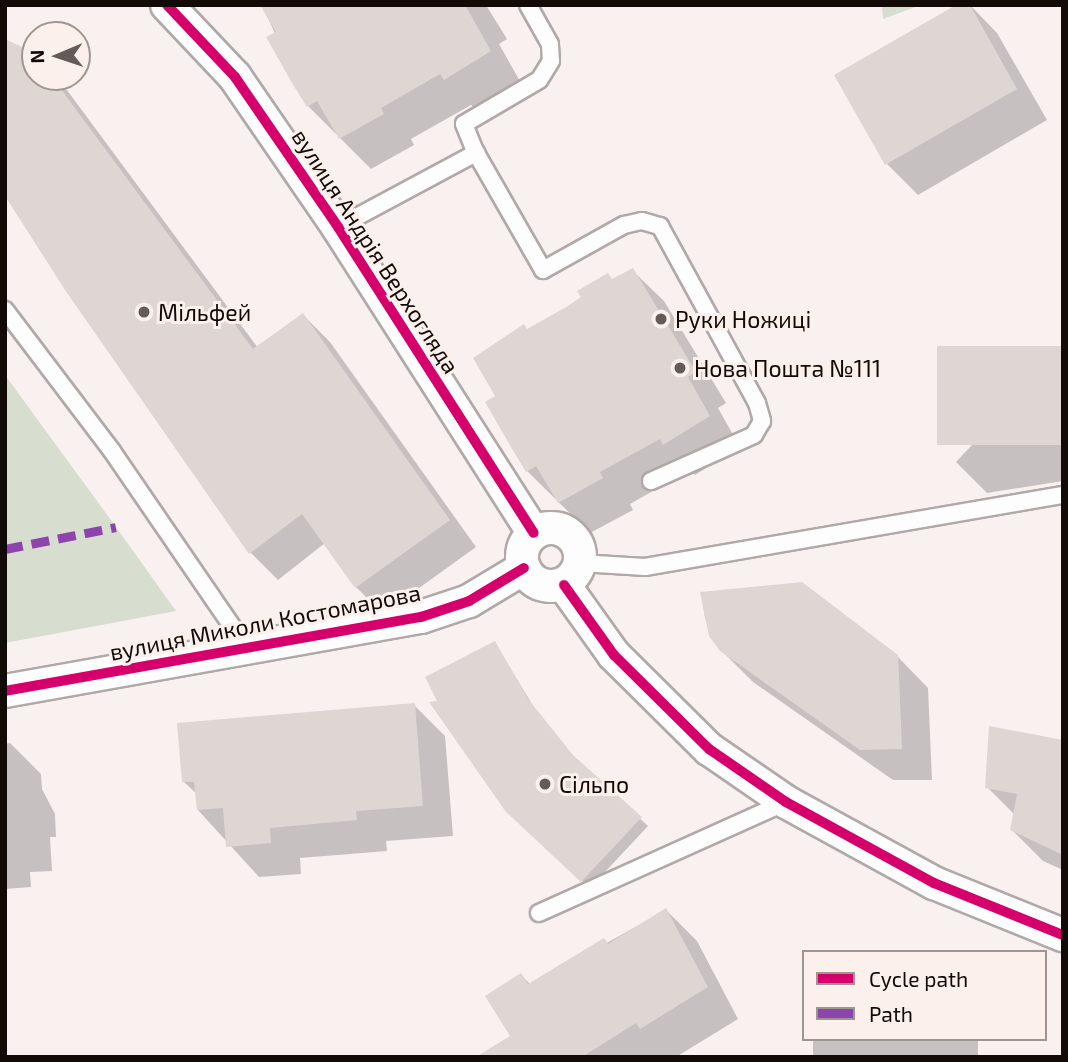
<!DOCTYPE html>
<meta charset="utf-8">
<style>
body{margin:0}
#map{position:relative;width:1068px;height:1062px;overflow:hidden;background:#f8f1f0;font-family:"Exo 2",sans-serif}
div>[style]{position:absolute}
.green>*{inset:0;background:#d7ddcf}
.shadow>*{inset:0;background:#0003;transform-origin:0 0}
.building>*{inset:0;background:#ded6d3;transform-origin:0 0}
.roads{filter:drop-shadow(2px 0 #b0a9a7) drop-shadow(-2px 0 #b0a9a7) drop-shadow(0 2px #b0a9a7) drop-shadow(0 -2px #b0a9a7)}
.service>*{height:16px;margin:-8px;padding:0 8px;transform-origin:8px;border-radius:8px;background:#fefdfd}
.minor>*{height:32px;margin:-16px;padding:0 16px;transform-origin:16px;border-radius:16px;background:#fefdfd}
.minor>.ring{margin:-16px;padding:0;box-sizing:content-box;background:none;border:32px solid #fefdfd;border-radius:50%}
.quiet>*{height:9px;margin-top:-4.5px;transform-origin:0;background:repeating-linear-gradient(90deg,#8e44ad 0 18px,transparent 0 27px)}
.cycleway>*{height:10px;margin:-5px;padding:0 5px;transform-origin:5px;border-radius:5px;background:#d6006c}
.dots>*{width:19px;height:19px;translate:-50% -50%;box-sizing:border-box;border:4px solid #fbf0ec;border-radius:50%}
span{translate:-50% -50%;white-space:nowrap;text-align:center;line-height:1.15;-webkit-text-stroke:6px #fbf0ec;paint-order:stroke}
.street-label{font-size:23px;color:#120a07}
.poi-label{font-size:23px;color:#120a07}
.left{translate:0 -50%;text-align:left}
.frame{position:absolute;inset:0;border:7px solid #120a07;pointer-events:none}
.legend{position:absolute;left:802px;top:950px;width:245px;height:91px;box-sizing:border-box;background:#fbf0ec;border:2px solid #9e9490;margin:0;padding:9px 12px;list-style:none;font-size:21px;color:#120a07}
.legend li{display:flex;align-items:center;gap:14px;height:35px}
.legend b{width:35px;border:2px solid #9e9490}
.north{position:absolute;left:21px;top:21px;width:70px;height:70px;box-sizing:border-box;background:#fbf0ec;border:2px solid #9e9490;border-radius:50%;rotate:268deg;font-size:19px;font-weight:700;line-height:28px;text-align:center;color:#120a07}
.north::after{content:'';display:block;margin:auto;width:24px;height:32px;background:#625b59;clip-path:polygon(50% 0,100% 100%,50% 72%,0 100%)}
</style>
<div id="map">
<div class="green">
<div style="clip-path:polygon(882px 5px,921px 5px,883px 19px)"></div>
<div style="clip-path:polygon(5px 375px,116px 527px,176px 611px,5px 643px)"></div>
</div>
<div class="shadow">
<div style="clip-path:polygon(262px 5px,486px 5px,507px 39px,499px 44px,521px 83px,476px 110px,471px 105px,411px 139px,414px 145px,371px 169px,308px 106px)"></div>
<div style="clip-path:polygon(970px 5px,997px 33px,1047px 120px,918px 195px,887px 164px)"></div>
<div style="clip-path:polygon(35px 56px,35px 77px,56px 77px,61px 82px,258px 348px,303px 315px,330px 342px,476px 547px,383px 614px,356px 587px,325px 543px,278px 580px,251px 553px,5px 192px)"></div>
<div style="clip-path:polygon(632px 270px,664px 301px,726px 403px,718px 408px,740px 447px,695px 475px,690px 470px,630px 504px,633px 510px,590px 533px,527px 471px,497px 397px,528px 330px)"></div>
<div style="clip-path:polygon(1063px 348px,1063px 481px,987px 493px,956px 462px)"></div>
<div style="clip-path:polygon(702px 594px,897px 656px,928px 688px,932px 780px,893px 780px,753px 682px,721px 650px,705px 618px)"></div>
<div style="clip-path:polygon(495px 643px,535px 709px,578px 762px,648px 826px,590px 888px,516px 820px,440px 703px)"></div>
<div style="clip-path:polygon(414px 705px,445px 736px,453px 836px,386px 841px,387px 851px,300px 858px,301px 874px,259px 877px,198px 810px,197px 794px,184px 782px)"></div>
<div style="clip-path:polygon(1063px 742px,1063px 870px,1043px 861px,1012px 830px,1015px 815px,987px 787px)"></div>
<div style="clip-path:polygon(10px 743px,41px 774px,42px 789px,55px 814px,56px 837px,50px 837px,52px 871px,30px 872px,31px 887px,5px 889px,5px 744px)"></div>
<div style="clip-path:polygon(666px 910px,697px 941px,738px 1019px,676px 1057px,494px 1057px,512px 1037px,521px 975px,531px 985px)"></div>
<div style="left:813px;top:1039px;width:165px;height:20px"></div>
</div>
<div class="building">
<div style="clip-path:polygon(260px 5px,465px 5px,491px 51px,444px 80px,440px 74px,381px 108px,384px 114px,339px 139px,317px 101px,307px 107px,292px 83px,266px 37px,276px 32px)"></div>
<div style="clip-path:polygon(956px 5px,970px 5px,1017px 89px,885px 165px,834px 75px)"></div>
<div style="clip-path:polygon(5px 39px,35px 53px,35px 77px,52px 77px,253px 349px,303px 313px,450px 520px,355px 588px,302px 514px,249px 554px,65px 290px,5px 196px)"></div>
<div style="clip-path:polygon(633px 268px,696px 372px,688px 377px,710px 416px,663px 445px,660px 439px,600px 472px,603px 478px,558px 503px,536px 466px,526px 472px,511px 447px,485px 402px,495px 396px,473px 358px,524px 324px,527px 329px,568px 306px,581px 297px,577px 291px,608px 273px,612px 279px)"></div>
<div style="left:1063px;top:346px;width:99px;height:126px;rotate:90deg"></div>
<div style="clip-path:polygon(802px 582px,898px 655px,902px 749px,860px 750px,720px 651px,709px 636px,700px 592px)"></div>
<div style="clip-path:polygon(495px 641px,528px 699px,573px 755px,642px 817px,581px 882px,506px 812px,429px 702px,437px 701px,425px 677px)"></div>
<div style="clip-path:polygon(415px 703px,423px 806px,356px 811px,357px 820px,270px 828px,271px 843px,226px 847px,223px 808px,197px 810px,194px 782px,182px 782px,177px 723px)"></div>
<div style="clip-path:polygon(989px 726px,1063px 740px,1063px 855px,1010px 830px,1017px 794px,985px 788px)"></div>
<div style="clip-path:polygon(666px 908px,708px 987px,640px 1029px,636px 1023px,582px 1057px,476px 1057px,510px 1036px,485px 996px,521px 973px,528px 984px,604px 938px,608px 944px)"></div>
</div>
<div class="roads">
<div class="service">
<div style="left:528px;top:5px;width:45px;rotate:60.6deg"></div>
<div style="left:550px;top:44px;width:17px;rotate:87deg"></div>
<div style="left:551px;top:61px;width:22px;rotate:122deg"></div>
<div style="left:539px;top:80px;width:87px;rotate:149.6deg"></div>
<div style="left:464px;top:124px;width:31px;rotate:68deg"></div>
<div style="left:476px;top:153px;width:135px;rotate:60.2deg"></div>
<div style="left:543px;top:270px;width:93px;rotate:-29.1deg"></div>
<div style="left:624px;top:225px;width:18px;rotate:-13deg"></div>
<div style="left:642px;top:221px;width:19px;rotate:16deg"></div>
<div style="left:660px;top:226px;width:202px;rotate:61.3deg"></div>
<div style="left:757px;top:403px;width:19px;rotate:74deg"></div>
<div style="left:762px;top:421px;width:16px;rotate:120deg"></div>
<div style="left:754px;top:435px;width:113px;rotate:155.9deg"></div>
<div style="left:338px;top:227px;width:157px;rotate:-28.2deg"></div>
<div style="left:5px;top:310px;width:177px;rotate:52.8deg"></div>
<div style="left:112px;top:451px;width:239px;rotate:55.6deg"></div>
<div style="left:580px;top:563px;width:65px;rotate:3.5deg"></div>
<div style="left:645px;top:567px;width:424px;rotate:-9.8deg"></div>
<div style="left:539px;top:913px;width:271px;rotate:-24.2deg"></div>
</div>
<div class="minor">
<div style="left:167px;top:5px;width:99px;rotate:46.6deg"></div>
<div style="left:235px;top:77px;width:182px;rotate:55.5deg"></div>
<div style="left:338px;top:227px;width:363px;rotate:57.4deg"></div>
<div class="ring" style="left:522px;top:528px;width:26px;height:26px"></div>
<div style="left:564px;top:585px;width:86px;rotate:54.5deg"></div>
<div style="left:614px;top:655px;width:134px;rotate:44.7deg"></div>
<div style="left:709px;top:749px;width:93px;rotate:34.5deg"></div>
<div style="left:786px;top:802px;width:169px;rotate:28.7deg"></div>
<div style="left:934px;top:883px;width:139px;rotate:22deg"></div>
<div style="left:5px;top:691px;width:423px;rotate:-10.1deg"></div>
<div style="left:421px;top:617px;width:51px;rotate:-18.4deg"></div>
<div style="left:469px;top:601px;width:64px;rotate:-31deg"></div>
</div>
</div>
<div class="quiet">
<div style="left:5px;top:549px;width:113px;rotate:-11.2deg"></div>
</div>
<div class="cycleway">
<div style="left:167px;top:5px;width:99px;rotate:46.6deg"></div>
<div style="left:235px;top:77px;width:182px;rotate:55.5deg"></div>
<div style="left:338px;top:227px;width:363px;rotate:57.4deg"></div>
<div style="left:564px;top:585px;width:86px;rotate:54.5deg"></div>
<div style="left:614px;top:655px;width:134px;rotate:44.7deg"></div>
<div style="left:709px;top:749px;width:93px;rotate:34.5deg"></div>
<div style="left:786px;top:802px;width:169px;rotate:28.7deg"></div>
<div style="left:934px;top:883px;width:139px;rotate:22deg"></div>
<div style="left:5px;top:691px;width:423px;rotate:-10.1deg"></div>
<div style="left:421px;top:617px;width:51px;rotate:-18.4deg"></div>
<div style="left:469px;top:601px;width:64px;rotate:-31deg"></div>
</div>
<div class="dots">
<div style="left:144px;top:312px;background:#625b59"></div>
<div style="left:661px;top:319px;background:#625b59"></div>
<div style="left:680px;top:368px;background:#625b59"></div>
<div style="left:545px;top:784px;background:#625b59"></div>
</div>
<div class="street-label">
<span style="left:376px;top:251px;rotate:57deg">вулиця Андрія Верхогляда</span>
<span style="left:265px;top:622px;rotate:-11deg">вулиця Миколи Костомарова</span>
</div>
<div class="poi-label">
<span class="left" style="left:158px;top:312px">Мільфей</span>
<span class="left" style="left:675px;top:319px">Руки Ножиці</span>
<span class="left" style="left:694px;top:368px">Нова Пошта №111</span>
<span class="left" style="left:559px;top:784px">Сільпо</span>
</div>
<div class="frame"></div>
<ul class="legend">
<li><b style="height:9px;background:#d6006c"></b>Cycle path</li>
<li><b style="height:9px;background:#8e44ad"></b>Path</li>
</ul>
<div class="north">N</div>
</div>
